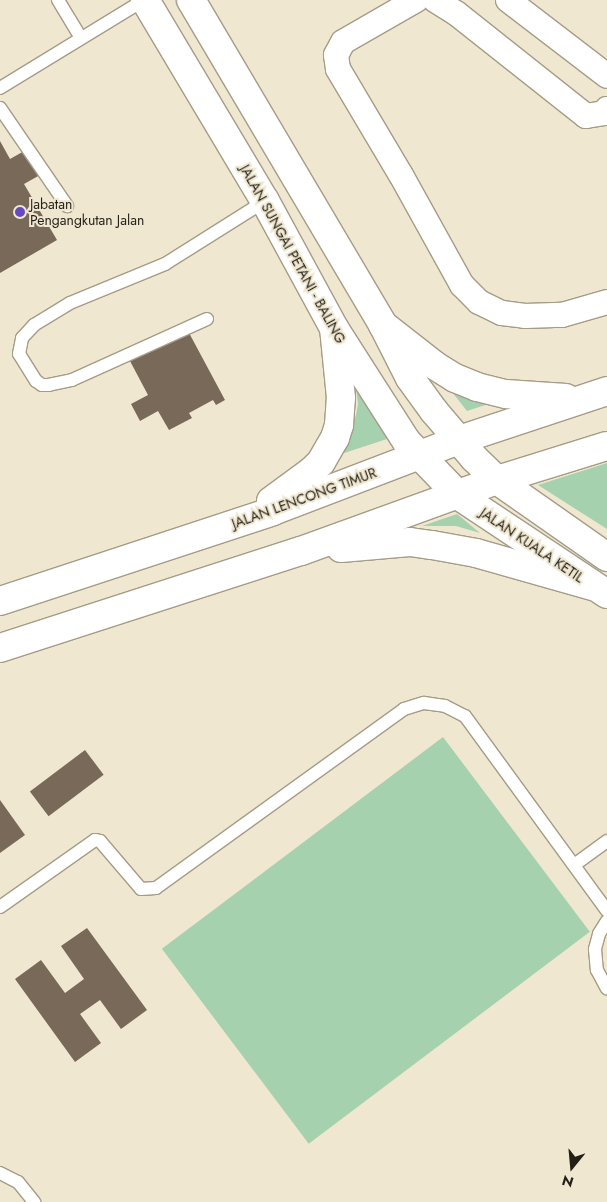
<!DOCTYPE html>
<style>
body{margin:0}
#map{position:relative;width:607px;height:1202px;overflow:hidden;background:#f0e7d0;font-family:Jost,sans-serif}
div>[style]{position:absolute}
.green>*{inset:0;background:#a5d1ae;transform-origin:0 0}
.building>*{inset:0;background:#786958;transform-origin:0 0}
.roads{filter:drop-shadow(1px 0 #a59c87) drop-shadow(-1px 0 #a59c87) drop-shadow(0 1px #a59c87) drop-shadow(0 -1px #a59c87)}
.lane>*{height:12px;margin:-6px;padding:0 6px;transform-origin:6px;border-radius:6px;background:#fff}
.street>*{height:24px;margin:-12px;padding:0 12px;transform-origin:12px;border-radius:12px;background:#fff}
.primary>*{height:28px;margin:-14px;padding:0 14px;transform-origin:14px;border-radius:14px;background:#fff}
.highway>*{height:28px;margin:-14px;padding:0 14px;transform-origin:14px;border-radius:14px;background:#fff}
.dots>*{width:14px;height:14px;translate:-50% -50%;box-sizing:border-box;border:2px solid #f0e7d0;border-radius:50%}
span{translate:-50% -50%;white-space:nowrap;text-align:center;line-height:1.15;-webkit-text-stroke:4px #f0e7d0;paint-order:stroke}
.poi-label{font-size:14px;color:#221f17}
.left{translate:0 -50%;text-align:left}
.street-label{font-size:14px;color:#221f17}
.north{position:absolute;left:547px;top:1142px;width:50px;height:50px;-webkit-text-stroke:4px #f0e7d0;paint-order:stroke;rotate:197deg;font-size:14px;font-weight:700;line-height:20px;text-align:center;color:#221f17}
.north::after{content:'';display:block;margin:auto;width:18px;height:22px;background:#221f17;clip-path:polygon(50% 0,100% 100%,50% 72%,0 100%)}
</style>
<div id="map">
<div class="green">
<div style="clip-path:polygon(441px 378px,510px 397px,467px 411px)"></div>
<div style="clip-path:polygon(355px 381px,387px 439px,335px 456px,352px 428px,356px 415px,358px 404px)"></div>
<div style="clip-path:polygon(607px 463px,607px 529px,538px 485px)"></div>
<div style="clip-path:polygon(457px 514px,480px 533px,456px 526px,422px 526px)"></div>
<div style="left:443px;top:737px;width:244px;height:352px;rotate:53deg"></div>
</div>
<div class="building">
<div style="clip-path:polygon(0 141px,10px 159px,26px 150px,40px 175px,24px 184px,57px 240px,0 273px)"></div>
<div style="clip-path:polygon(188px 331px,225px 400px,216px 405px,213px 400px,189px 413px,192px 418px,169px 430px,158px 411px,140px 421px,131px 404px,148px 395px,130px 361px)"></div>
<div style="left:85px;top:750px;width:31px;height:69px;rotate:53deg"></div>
<div style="clip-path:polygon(0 800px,25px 835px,0 853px)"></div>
<div style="clip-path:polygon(87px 928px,147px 1010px,121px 1029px,100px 1000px,80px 1014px,101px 1043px,75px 1062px,15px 979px,41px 960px,65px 993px,84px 979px,61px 946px)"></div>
</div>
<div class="roads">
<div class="lane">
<div style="left:58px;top:0;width:44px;rotate:58.8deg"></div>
<div style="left:0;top:88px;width:169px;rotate:-31.4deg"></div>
<div style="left:0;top:108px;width:119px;rotate:55.6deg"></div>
<div style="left:207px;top:319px;width:148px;rotate:155.7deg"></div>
<div style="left:72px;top:380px;width:24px;rotate:168deg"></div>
<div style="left:49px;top:385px;width:7px;rotate:180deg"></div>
<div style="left:42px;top:385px;width:7px;rotate:-146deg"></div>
<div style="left:36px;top:381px;width:32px;rotate:-122deg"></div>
<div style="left:19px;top:354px;width:16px;rotate:-79deg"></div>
<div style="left:22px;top:338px;width:18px;rotate:-47deg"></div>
<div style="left:34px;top:325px;width:42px;rotate:-31.4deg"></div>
<div style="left:70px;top:303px;width:103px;rotate:-22.3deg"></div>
<div style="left:165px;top:264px;width:118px;rotate:-32.2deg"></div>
<div style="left:574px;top:865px;width:41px;rotate:-36deg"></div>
<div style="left:0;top:907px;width:116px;rotate:-35.2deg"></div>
<div style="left:95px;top:840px;width:5px;rotate:11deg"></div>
<div style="left:100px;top:841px;width:63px;rotate:49.5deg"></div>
<div style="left:141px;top:889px;width:15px;rotate:-4deg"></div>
<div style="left:156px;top:888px;width:306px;rotate:-35.8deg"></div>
<div style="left:404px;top:709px;width:21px;rotate:-17deg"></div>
<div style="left:424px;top:703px;width:21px;rotate:8deg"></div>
<div style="left:445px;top:706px;width:22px;rotate:27deg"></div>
<div style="left:465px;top:716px;width:241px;rotate:53.9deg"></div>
<div style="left:607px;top:921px;width:15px;rotate:122deg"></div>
<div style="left:599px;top:934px;width:16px;rotate:105deg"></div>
<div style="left:595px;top:949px;width:21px;rotate:85deg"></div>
<div style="left:597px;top:970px;width:21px;rotate:62deg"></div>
<div style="left:0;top:1173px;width:20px;rotate:27deg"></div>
<div style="left:18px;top:1182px;width:26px;rotate:51deg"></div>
</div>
<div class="street">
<div style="left:416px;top:0;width:84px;rotate:150.1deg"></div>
<div style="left:343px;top:42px;width:15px;rotate:118deg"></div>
<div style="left:336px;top:55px;width:14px;rotate:82deg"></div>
<div style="left:338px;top:69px;width:123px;rotate:59.3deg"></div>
<div style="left:401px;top:175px;width:126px;rotate:61deg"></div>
<div style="left:462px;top:285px;width:24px;rotate:45deg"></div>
<div style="left:479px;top:302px;width:25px;rotate:26deg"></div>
<div style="left:502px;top:313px;width:23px;rotate:7deg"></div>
<div style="left:525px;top:316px;width:37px;rotate:-2deg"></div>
<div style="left:562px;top:315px;width:47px;rotate:-16.1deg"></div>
<div style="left:435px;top:0;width:25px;rotate:32deg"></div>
<div style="left:456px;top:13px;width:166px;rotate:38.4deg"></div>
<div style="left:586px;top:116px;width:18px;rotate:-9deg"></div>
<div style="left:604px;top:113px;width:5px;rotate:-53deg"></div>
<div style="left:508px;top:0;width:125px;rotate:37.5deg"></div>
</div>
<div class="primary">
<div style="left:145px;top:0;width:234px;rotate:59.2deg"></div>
<div style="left:265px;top:201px;width:145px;rotate:61.5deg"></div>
<div style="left:334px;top:328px;width:135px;rotate:57.4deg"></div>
<div style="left:407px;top:442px;width:74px;rotate:46.1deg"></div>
<div style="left:458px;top:495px;width:179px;rotate:33.6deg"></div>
<div style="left:191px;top:0;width:377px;rotate:59.4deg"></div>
<div style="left:383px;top:325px;width:59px;rotate:63deg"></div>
<div style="left:410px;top:378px;width:41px;rotate:54deg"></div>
<div style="left:434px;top:411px;width:62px;rotate:49.6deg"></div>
<div style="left:474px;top:458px;width:32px;rotate:44deg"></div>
<div style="left:497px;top:480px;width:134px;rotate:35deg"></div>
</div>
<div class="highway">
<div style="left:383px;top:325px;width:65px;rotate:38.1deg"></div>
<div style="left:434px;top:365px;width:25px;rotate:32deg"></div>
<div style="left:455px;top:378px;width:24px;rotate:22deg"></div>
<div style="left:477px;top:387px;width:30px;rotate:14deg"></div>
<div style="left:506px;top:394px;width:60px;rotate:3.8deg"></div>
<div style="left:271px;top:501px;width:51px;rotate:-36.2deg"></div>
<div style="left:312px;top:471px;width:13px;rotate:-45deg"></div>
<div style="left:321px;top:462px;width:28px;rotate:-60deg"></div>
<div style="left:335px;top:438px;width:14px;rotate:-73deg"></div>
<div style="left:339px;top:425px;width:27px;rotate:-86deg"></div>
<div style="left:341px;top:398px;width:70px;rotate:-95.7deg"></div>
<div style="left:341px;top:548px;width:69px;rotate:-5deg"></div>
<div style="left:410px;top:542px;width:22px;rotate:8deg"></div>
<div style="left:432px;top:545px;width:45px;rotate:10.3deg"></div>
<div style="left:476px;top:553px;width:121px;rotate:15.9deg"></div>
<div style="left:0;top:601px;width:287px;rotate:-18.2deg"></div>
<div style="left:273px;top:511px;width:199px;rotate:-20.9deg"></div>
<div style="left:459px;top:440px;width:156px;rotate:-18.3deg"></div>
<div style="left:0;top:648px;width:316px;rotate:-17.9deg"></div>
<div style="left:301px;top:551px;width:208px;rotate:-19.9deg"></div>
<div style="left:497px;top:480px;width:115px;rotate:-17.2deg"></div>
</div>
</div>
<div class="dots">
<div style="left:20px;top:212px;background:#6449c2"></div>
</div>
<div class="poi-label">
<span class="left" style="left:30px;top:212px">Jabatan<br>Pengangkutan Jalan</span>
</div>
<div class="street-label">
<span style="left:293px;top:254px;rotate:61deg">JALAN SUNGAI PETANI - BALING</span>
<span style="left:304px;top:498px;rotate:-20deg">JALAN LENCONG TIMUR</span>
<span style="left:532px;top:545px;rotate:34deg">JALAN KUALA KETIL</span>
</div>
<div class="north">N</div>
</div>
